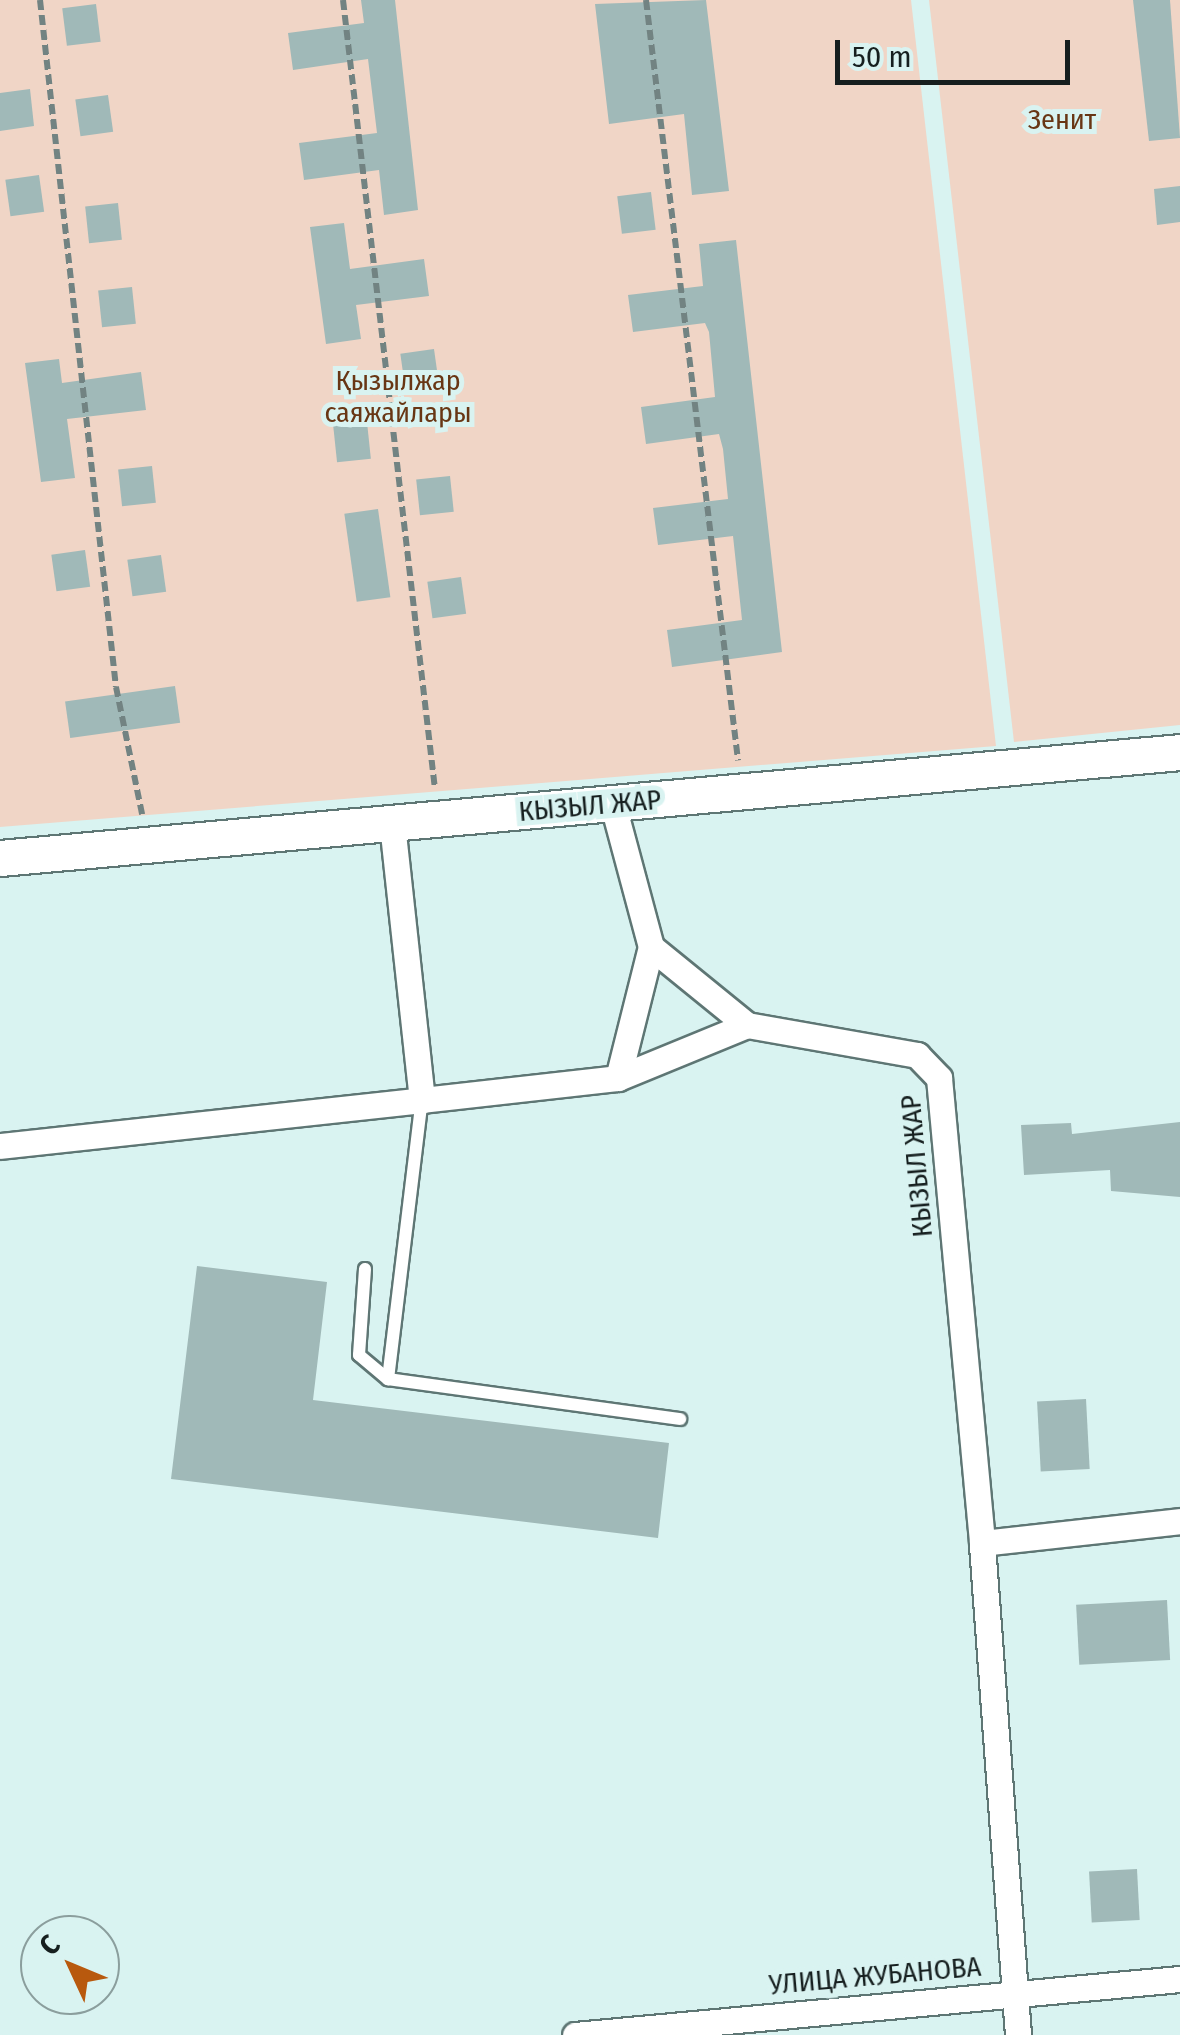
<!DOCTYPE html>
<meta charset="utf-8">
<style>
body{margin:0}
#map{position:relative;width:1180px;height:2035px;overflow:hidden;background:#d9f3f1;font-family:"Fira Sans Condensed",sans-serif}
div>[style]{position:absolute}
.green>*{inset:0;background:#f0d5c6}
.building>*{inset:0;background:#a0b9b8;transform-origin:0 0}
.path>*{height:6px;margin-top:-3px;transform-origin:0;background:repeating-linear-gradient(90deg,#728382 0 10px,transparent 0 15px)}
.roads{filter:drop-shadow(2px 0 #5e7674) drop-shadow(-2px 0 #5e7674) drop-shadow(0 2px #5e7674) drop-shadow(0 -2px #5e7674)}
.service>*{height:12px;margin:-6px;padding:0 6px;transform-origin:6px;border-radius:6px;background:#fff}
.minor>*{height:25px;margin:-12.5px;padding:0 12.5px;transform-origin:12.5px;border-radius:12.5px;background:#fff}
.secondary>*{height:35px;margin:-17.5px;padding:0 17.5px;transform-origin:17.5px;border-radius:17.5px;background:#fff}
span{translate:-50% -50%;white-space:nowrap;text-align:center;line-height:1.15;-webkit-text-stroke:10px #d9f3f1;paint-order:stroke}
.park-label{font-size:28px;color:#683614}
.street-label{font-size:28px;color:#161f1f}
.north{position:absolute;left:20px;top:1915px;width:100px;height:100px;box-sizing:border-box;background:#d9f3f1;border:2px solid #8b9e9d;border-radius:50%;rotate:314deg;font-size:28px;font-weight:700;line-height:40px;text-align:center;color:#161f1f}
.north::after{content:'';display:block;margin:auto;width:35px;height:45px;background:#b8590e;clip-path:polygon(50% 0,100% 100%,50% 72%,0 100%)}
.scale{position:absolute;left:835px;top:40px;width:235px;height:45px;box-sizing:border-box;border:5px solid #161f1f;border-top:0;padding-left:12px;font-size:30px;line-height:35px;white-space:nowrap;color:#161f1f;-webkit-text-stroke:8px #d9f3f1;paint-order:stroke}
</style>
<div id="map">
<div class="green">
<div style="clip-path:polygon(0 0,911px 0,996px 746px,0 827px)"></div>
<div style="clip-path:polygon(929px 0,1180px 0,1180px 725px,1014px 742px)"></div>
</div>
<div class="building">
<div style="clip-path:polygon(361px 0,395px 0,418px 210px,384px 215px,379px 170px,304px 180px,299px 143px,377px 133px,368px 59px,293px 70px,288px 33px,364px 23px)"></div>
<div style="clip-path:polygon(706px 0,729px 191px,692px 195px,684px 114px,609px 124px,595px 4px)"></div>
<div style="clip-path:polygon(1133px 0,1170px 0,1180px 138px,1149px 141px)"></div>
<div style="left:96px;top:4px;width:38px;height:34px;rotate:83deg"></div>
<div style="clip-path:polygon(30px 89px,34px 126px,0 131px,0 93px)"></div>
<div style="left:108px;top:95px;width:37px;height:33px;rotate:82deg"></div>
<div style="left:39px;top:175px;width:37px;height:34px;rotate:82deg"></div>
<div style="clip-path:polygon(1180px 186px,1180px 222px,1157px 225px,1154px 189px)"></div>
<div style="left:651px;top:192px;width:38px;height:34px;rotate:83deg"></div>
<div style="left:118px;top:203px;width:37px;height:33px;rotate:84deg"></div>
<div style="clip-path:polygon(344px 223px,350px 269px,424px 259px,429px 296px,356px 305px,361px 339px,326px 344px,310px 227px)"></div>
<div style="clip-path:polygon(736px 240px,782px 652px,672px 667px,667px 630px,742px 620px,733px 536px,658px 545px,653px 508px,728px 499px,723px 449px,719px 434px,646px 444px,641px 407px,715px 397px,709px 332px,705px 323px,633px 332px,628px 295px,703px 286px,699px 244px)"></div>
<div style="left:132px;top:287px;width:37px;height:34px;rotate:84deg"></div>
<div style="left:434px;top:349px;width:37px;height:34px;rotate:82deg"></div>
<div style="clip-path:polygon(59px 359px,62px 383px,141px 372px,146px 410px,67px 419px,75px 478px,41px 482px,25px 363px)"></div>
<div style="left:367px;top:422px;width:37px;height:34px;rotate:84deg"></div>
<div style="left:152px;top:466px;width:37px;height:34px;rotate:84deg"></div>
<div style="left:450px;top:476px;width:36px;height:34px;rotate:84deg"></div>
<div style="left:378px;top:509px;width:89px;height:34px;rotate:82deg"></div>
<div style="left:85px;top:550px;width:37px;height:34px;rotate:82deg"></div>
<div style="left:161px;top:555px;width:37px;height:34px;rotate:82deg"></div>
<div style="left:461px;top:577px;width:37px;height:34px;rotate:82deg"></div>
<div style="left:175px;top:686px;width:37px;height:111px;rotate:82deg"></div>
<div style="clip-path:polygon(1180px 1122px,1180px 1197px,1111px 1191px,1110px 1170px,1024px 1175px,1021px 1125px,1071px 1123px,1072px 1134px)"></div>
<div style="clip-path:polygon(197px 1266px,327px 1282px,313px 1400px,669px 1443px,658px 1538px,171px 1479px)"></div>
<div style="left:1086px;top:1399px;width:70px;height:49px;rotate:87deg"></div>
<div style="left:1167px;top:1600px;width:60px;height:91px;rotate:87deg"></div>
<div style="left:1137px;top:1869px;width:51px;height:48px;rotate:87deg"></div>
</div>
<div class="path">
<div style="left:40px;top:0;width:691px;rotate:83.69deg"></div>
<div style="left:116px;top:687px;width:130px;rotate:78.4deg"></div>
<div style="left:343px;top:0;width:794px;rotate:83.35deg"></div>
<div style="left:646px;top:0;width:766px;rotate:83.1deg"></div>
</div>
<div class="roads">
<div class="service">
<div style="left:365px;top:1269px;width:86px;rotate:94deg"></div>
<div style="left:359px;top:1355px;width:38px;rotate:40deg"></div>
<div style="left:388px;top:1379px;width:281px;rotate:-83.1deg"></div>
<div style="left:388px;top:1379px;width:295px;rotate:7.8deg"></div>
</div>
<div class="minor">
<div style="left:613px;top:805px;width:147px;rotate:75deg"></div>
<div style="left:651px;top:947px;width:124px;rotate:39.1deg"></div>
<div style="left:747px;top:1025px;width:173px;rotate:10deg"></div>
<div style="left:917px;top:1055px;width:32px;rotate:46deg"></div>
<div style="left:939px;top:1078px;width:467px;rotate:84.7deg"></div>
<div style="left:618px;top:1078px;width:135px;rotate:-75.9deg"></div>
<div style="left:422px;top:1100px;width:197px;rotate:-6.4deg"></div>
<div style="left:618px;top:1078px;width:139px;rotate:-22.3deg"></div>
<div style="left:0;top:1146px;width:424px;rotate:-6.2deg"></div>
<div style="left:422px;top:1100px;width:278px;rotate:-96.2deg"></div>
<div style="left:575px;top:2035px;width:608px;rotate:-5.29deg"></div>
<div style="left:1018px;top:2035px;width:493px;rotate:-94.2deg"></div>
<div style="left:982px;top:1543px;width:199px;rotate:-6.3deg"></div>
</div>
<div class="secondary">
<div style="left:0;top:858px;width:1185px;rotate:-5.13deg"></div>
</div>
</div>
<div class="park-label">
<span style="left:1062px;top:120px">Зенит</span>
<span style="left:398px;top:397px">Қызылжар<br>саяжайлары</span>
</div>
<div class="street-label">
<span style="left:590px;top:806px;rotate:-5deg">КЫЗЫЛ ЖАР</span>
<span style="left:917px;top:1166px;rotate:-95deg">КЫЗЫЛ ЖАР</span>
<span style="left:875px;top:1976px;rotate:-5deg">УЛИЦА ЖУБАНОВА</span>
</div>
<div class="north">С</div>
<div class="scale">50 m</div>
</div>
